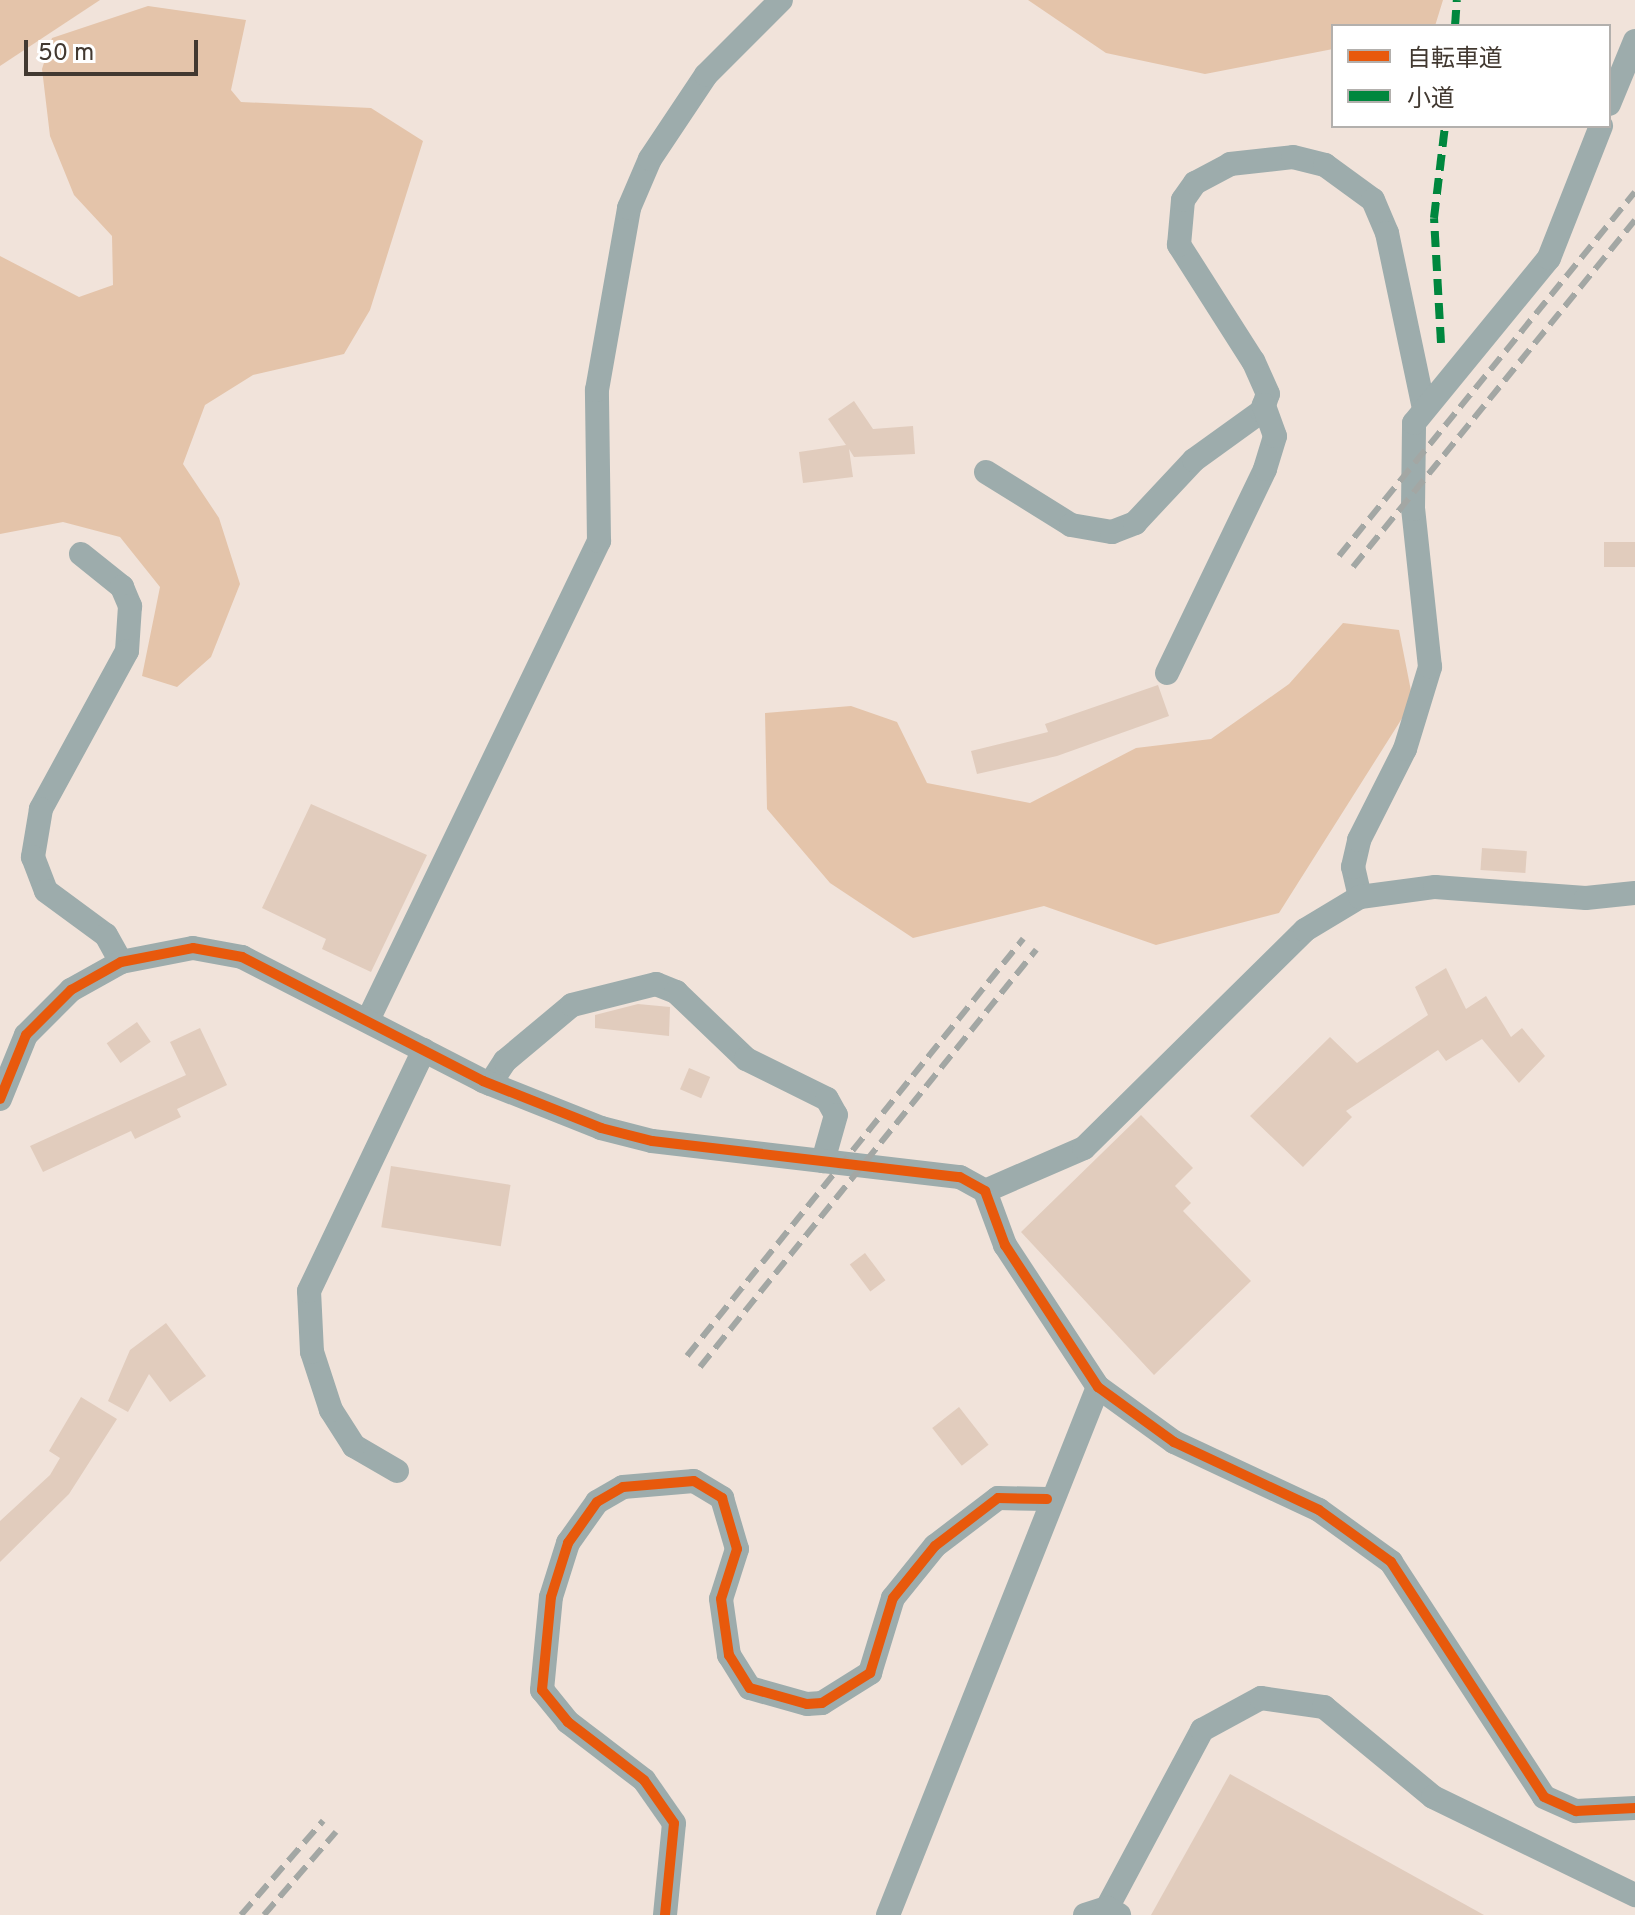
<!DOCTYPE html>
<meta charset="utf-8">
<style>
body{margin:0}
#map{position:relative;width:1635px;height:1915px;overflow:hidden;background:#f1e3da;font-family:Overpass,"Noto Sans JP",sans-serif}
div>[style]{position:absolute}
.green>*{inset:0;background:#e4c4aa}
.building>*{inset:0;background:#e1ccbd;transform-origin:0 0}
.minor>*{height:24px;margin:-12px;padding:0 12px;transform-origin:12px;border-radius:12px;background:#9dacac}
.rail>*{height:6px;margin-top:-3px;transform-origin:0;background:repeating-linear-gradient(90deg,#a3a7a4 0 16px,transparent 0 24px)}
.quiet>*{height:8px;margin-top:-4px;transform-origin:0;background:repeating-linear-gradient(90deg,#00873e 0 16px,transparent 0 24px)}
.cycleway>*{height:10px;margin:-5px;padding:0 5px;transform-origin:5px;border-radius:5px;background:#e8590c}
span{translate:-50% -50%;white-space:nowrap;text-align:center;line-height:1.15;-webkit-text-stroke:6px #fff;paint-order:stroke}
.legend{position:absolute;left:1331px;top:24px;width:280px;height:104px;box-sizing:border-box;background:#fff;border:2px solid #b3b0ad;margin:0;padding:10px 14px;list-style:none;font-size:24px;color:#423931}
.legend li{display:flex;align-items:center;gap:16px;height:40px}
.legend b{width:40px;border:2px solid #b3b0ad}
.scale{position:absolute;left:24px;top:40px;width:174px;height:36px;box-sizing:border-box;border:4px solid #423931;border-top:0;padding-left:10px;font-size:24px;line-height:28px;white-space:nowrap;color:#423931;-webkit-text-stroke:6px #fff;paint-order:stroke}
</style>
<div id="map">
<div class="green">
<div style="clip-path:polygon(0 0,100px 0,0 66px)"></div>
<div style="clip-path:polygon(1028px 0,1443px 0,1435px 26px,1333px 26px,1333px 49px,1205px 74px,1106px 53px)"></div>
<div style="clip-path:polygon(148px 6px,246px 20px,231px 90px,241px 102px,371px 108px,423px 141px,370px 310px,344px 354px,253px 375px,205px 405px,183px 464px,219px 518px,240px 584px,211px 657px,177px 687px,142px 676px,160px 587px,120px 537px,63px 522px,0 534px,0 256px,79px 297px,113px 285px,112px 236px,74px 195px,50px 136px,42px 69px,52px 38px)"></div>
<div style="clip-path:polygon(1343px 623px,1399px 630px,1413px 701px,1279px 913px,1156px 945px,1044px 906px,913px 938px,830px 883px,767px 809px,765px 713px,851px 706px,897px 722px,927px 783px,1030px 803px,1136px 748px,1211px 739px,1289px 684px)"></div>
</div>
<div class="building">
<div style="clip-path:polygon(854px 401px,873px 429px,913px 426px,915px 454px,854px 457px,849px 449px,853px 477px,803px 483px,799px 452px,846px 445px,828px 419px)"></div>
<div style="left:1635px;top:542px;width:25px;height:31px;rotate:90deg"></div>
<div style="clip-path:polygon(1158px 685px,1169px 716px,1057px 756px,977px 774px,971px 751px,1048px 732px,1045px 724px)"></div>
<div style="clip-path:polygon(311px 804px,427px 855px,371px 972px,322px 949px,326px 939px,262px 908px)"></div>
<div style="left:1482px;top:848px;width:45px;height:22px;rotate:4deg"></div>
<div style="clip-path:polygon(1446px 968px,1466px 1009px,1486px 996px,1511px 1037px,1522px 1028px,1545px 1056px,1519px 1083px,1482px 1039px,1446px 1061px,1438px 1050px,1346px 1111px,1352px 1117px,1303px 1167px,1250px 1116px,1330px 1037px,1357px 1063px,1428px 1015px,1415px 987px)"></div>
<div style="clip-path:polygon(638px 1004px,670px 1007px,669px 1036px,595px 1028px,595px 1015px)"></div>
<div style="left:137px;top:1022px;width:24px;height:37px;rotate:55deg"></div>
<div style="clip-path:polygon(200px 1028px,227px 1085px,177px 1109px,181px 1117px,135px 1139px,131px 1131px,43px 1172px,30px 1146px,186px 1075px,170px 1042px)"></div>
<div style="left:689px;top:1068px;width:23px;height:23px;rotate:23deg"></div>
<div style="clip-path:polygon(1141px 1115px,1193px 1168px,1175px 1186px,1191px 1203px,1183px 1211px,1251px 1281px,1154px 1375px,1021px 1232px)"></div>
<div style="left:391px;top:1166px;width:121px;height:62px;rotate:9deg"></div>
<div style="left:865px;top:1253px;width:34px;height:19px;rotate:53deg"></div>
<div style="clip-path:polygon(166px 1323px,206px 1376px,170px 1402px,149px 1374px,128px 1412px,108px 1401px,130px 1350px)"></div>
<div style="clip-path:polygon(81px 1397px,117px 1419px,69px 1494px,0 1562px,0 1521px,50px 1475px,60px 1458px,49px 1451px)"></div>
<div style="left:959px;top:1407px;width:48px;height:34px;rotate:52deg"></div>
<div style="clip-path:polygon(1230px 1774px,1484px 1915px,1151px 1915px)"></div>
</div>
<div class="minor">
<div style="left:1609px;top:104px;width:68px;rotate:-67.6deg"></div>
<div style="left:986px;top:472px;width:100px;rotate:31.9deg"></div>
<div style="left:1071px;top:525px;width:42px;rotate:9.7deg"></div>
<div style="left:1112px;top:532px;width:25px;rotate:-21deg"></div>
<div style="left:1135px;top:523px;width:86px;rotate:-46.9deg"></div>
<div style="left:1194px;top:460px;width:84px;rotate:-35.8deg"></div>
<div style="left:1262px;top:411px;width:18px;rotate:-71deg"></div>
<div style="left:1268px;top:394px;width:36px;rotate:-114deg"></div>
<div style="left:1253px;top:361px;width:138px;rotate:-122.5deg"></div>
<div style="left:1179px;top:245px;width:45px;rotate:-84.9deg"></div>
<div style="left:1183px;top:200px;width:21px;rotate:-55deg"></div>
<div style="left:1195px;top:183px;width:40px;rotate:-28deg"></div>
<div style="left:1230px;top:164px;width:63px;rotate:-6.3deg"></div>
<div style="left:1293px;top:157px;width:33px;rotate:14deg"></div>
<div style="left:1325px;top:165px;width:59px;rotate:36.1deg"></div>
<div style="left:1373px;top:200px;width:36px;rotate:67deg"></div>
<div style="left:1387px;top:233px;width:175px;rotate:78.1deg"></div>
<div style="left:81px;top:554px;width:53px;rotate:38.8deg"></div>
<div style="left:122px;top:587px;width:21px;rotate:67deg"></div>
<div style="left:130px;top:606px;width:45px;rotate:93.8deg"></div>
<div style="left:127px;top:651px;width:180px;rotate:118.6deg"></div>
<div style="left:41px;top:809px;width:49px;rotate:99.5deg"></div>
<div style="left:33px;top:857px;width:36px;rotate:69deg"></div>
<div style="left:46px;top:891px;width:74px;rotate:36.3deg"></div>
<div style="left:106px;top:935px;width:31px;rotate:61deg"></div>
<div style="left:1167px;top:673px;width:226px;rotate:-64.3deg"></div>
<div style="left:1265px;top:469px;width:34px;rotate:-73deg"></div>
<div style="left:1275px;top:436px;width:33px;rotate:-110deg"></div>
<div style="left:1360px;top:897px;width:31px;rotate:-103deg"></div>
<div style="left:1353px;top:867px;width:28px;rotate:-77deg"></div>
<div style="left:1359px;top:840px;width:102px;rotate:-63.2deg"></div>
<div style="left:1405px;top:749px;width:86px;rotate:-73deg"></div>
<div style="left:1430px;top:667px;width:159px;rotate:-96.1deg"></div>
<div style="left:1413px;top:509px;width:86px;rotate:-89.3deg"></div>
<div style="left:1414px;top:423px;width:213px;rotate:-50.7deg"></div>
<div style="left:1549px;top:258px;width:142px;rotate:-68.5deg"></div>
<div style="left:368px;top:1020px;width:532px;rotate:-64.25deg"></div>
<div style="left:599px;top:541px;width:151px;rotate:-90.8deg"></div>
<div style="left:597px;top:390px;width:185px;rotate:-80deg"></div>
<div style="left:629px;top:208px;width:53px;rotate:-66.8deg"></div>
<div style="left:650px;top:159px;width:101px;rotate:-56.3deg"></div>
<div style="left:706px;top:75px;width:106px;rotate:-45deg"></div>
<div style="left:490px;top:1084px;width:27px;rotate:-57deg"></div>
<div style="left:505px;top:1061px;width:87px;rotate:-39.9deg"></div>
<div style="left:572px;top:1005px;width:87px;rotate:-14deg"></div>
<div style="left:656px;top:984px;width:22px;rotate:22deg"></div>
<div style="left:676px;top:992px;width:97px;rotate:43.7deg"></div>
<div style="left:746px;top:1059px;width:90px;rotate:26.3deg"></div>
<div style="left:827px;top:1099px;width:18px;rotate:61deg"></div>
<div style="left:836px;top:1115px;width:48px;rotate:105.8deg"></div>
<div style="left:0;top:1099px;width:69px;rotate:-67.9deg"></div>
<div style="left:26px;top:1035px;width:64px;rotate:-45deg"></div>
<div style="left:71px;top:990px;width:57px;rotate:-29.2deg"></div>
<div style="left:121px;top:962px;width:73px;rotate:-11deg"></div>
<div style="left:193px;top:948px;width:50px;rotate:10.4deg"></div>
<div style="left:242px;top:957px;width:271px;rotate:27.2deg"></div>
<div style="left:483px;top:1081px;width:127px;rotate:21.7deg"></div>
<div style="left:601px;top:1128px;width:53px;rotate:14.3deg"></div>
<div style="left:652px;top:1141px;width:310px;rotate:6.7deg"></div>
<div style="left:960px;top:1177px;width:29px;rotate:29deg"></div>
<div style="left:985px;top:1191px;width:58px;rotate:69.7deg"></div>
<div style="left:1005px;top:1245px;width:170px;rotate:56.8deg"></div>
<div style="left:1098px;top:1387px;width:94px;rotate:35.9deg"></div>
<div style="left:1174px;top:1442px;width:160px;rotate:25.1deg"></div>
<div style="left:1319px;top:1510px;width:89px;rotate:35.8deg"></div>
<div style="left:1391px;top:1562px;width:280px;rotate:56.9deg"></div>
<div style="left:1544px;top:1797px;width:35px;rotate:24deg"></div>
<div style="left:1576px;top:1811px;width:59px;rotate:-2.9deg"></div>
<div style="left:985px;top:1191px;width:108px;rotate:-23.5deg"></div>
<div style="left:1084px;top:1148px;width:310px;rotate:-44.6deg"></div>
<div style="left:1305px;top:930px;width:64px;rotate:-31deg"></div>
<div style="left:1360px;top:897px;width:76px;rotate:-7.6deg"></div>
<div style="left:1435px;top:887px;width:151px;rotate:4.2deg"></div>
<div style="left:1586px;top:898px;width:49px;rotate:-5.8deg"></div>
<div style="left:397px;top:1471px;width:50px;rotate:-149.8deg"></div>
<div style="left:354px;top:1446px;width:43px;rotate:-122.6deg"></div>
<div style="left:331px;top:1410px;width:61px;rotate:-108.1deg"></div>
<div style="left:312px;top:1352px;width:61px;rotate:-92.8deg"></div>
<div style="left:309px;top:1291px;width:267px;rotate:-64.5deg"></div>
<div style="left:1107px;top:1908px;width:202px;rotate:-61.9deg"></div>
<div style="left:1202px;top:1730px;width:67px;rotate:-28.5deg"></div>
<div style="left:1261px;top:1698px;width:64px;rotate:8.1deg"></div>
<div style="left:1324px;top:1707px;width:141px;rotate:39.5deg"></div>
<div style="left:1433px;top:1797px;width:225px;rotate:25.9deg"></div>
<div style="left:665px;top:1915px;width:92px;rotate:-84.4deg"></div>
<div style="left:674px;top:1823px;width:52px;rotate:-124.9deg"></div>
<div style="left:644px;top:1780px;width:96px;rotate:-142.7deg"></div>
<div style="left:568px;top:1722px;width:41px;rotate:-129.1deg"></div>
<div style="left:542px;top:1690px;width:93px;rotate:-84.5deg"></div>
<div style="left:551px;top:1597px;width:57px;rotate:-72.5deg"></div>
<div style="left:568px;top:1543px;width:50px;rotate:-54.7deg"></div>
<div style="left:597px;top:1502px;width:30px;rotate:-30deg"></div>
<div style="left:623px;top:1487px;width:71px;rotate:-4.8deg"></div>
<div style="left:694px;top:1481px;width:33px;rotate:31deg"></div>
<div style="left:722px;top:1498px;width:53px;rotate:73.6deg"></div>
<div style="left:737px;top:1549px;width:52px;rotate:107.7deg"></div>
<div style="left:721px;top:1599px;width:57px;rotate:81.9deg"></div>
<div style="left:729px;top:1655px;width:39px;rotate:58deg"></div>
<div style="left:750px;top:1688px;width:59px;rotate:15.7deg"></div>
<div style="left:807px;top:1704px;width:15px;rotate:-4deg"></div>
<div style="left:822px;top:1703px;width:57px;rotate:-32deg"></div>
<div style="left:870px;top:1673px;width:78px;rotate:-73deg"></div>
<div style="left:893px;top:1598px;width:67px;rotate:-51.1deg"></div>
<div style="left:935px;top:1546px;width:79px;rotate:-37.3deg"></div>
<div style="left:998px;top:1498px;width:49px;rotate:1.2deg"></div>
<div style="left:888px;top:1915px;width:568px;rotate:-68.31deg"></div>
<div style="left:1085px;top:1915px;width:23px;rotate:-18deg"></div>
<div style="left:1107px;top:1908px;width:14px;rotate:30deg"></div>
</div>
<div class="rail">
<div style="left:1339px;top:556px;width:469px;rotate:-50.9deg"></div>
<div style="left:1353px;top:567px;width:447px;rotate:-50.9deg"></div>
<div style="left:687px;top:1356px;width:536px;rotate:-51.14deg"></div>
<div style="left:700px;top:1367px;width:536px;rotate:-51.14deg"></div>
<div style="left:241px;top:1915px;width:125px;rotate:-48.9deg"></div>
<div style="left:264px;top:1915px;width:110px;rotate:-49.1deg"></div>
</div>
<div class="quiet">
<div style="left:1455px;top:26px;width:26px;rotate:-86deg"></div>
<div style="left:1441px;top:343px;width:125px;rotate:-93.2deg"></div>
<div style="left:1434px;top:218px;width:93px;rotate:-83.2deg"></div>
</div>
<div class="cycleway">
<div style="left:0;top:1099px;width:69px;rotate:-67.9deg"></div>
<div style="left:26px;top:1035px;width:64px;rotate:-45deg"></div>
<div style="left:71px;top:990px;width:57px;rotate:-29.2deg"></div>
<div style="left:121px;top:962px;width:73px;rotate:-11deg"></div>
<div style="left:193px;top:948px;width:50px;rotate:10.4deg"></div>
<div style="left:242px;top:957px;width:271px;rotate:27.2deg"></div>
<div style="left:483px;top:1081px;width:127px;rotate:21.7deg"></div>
<div style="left:601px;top:1128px;width:53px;rotate:14.3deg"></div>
<div style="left:652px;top:1141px;width:310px;rotate:6.7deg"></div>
<div style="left:960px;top:1177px;width:29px;rotate:29deg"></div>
<div style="left:985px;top:1191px;width:58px;rotate:69.7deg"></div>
<div style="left:1005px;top:1245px;width:170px;rotate:56.8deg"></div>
<div style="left:1098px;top:1387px;width:94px;rotate:35.9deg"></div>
<div style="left:1174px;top:1442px;width:160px;rotate:25.1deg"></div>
<div style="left:1319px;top:1510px;width:89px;rotate:35.8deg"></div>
<div style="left:1391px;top:1562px;width:280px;rotate:56.9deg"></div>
<div style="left:1544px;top:1797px;width:35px;rotate:24deg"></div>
<div style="left:1576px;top:1811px;width:59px;rotate:-2.9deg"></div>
<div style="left:665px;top:1915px;width:92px;rotate:-84.4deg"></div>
<div style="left:674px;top:1823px;width:52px;rotate:-124.9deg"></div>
<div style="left:644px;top:1780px;width:96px;rotate:-142.7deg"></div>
<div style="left:568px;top:1722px;width:41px;rotate:-129.1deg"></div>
<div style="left:542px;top:1690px;width:93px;rotate:-84.5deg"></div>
<div style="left:551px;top:1597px;width:57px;rotate:-72.5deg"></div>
<div style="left:568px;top:1543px;width:50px;rotate:-54.7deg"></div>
<div style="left:597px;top:1502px;width:30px;rotate:-30deg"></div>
<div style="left:623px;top:1487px;width:71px;rotate:-4.8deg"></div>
<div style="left:694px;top:1481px;width:33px;rotate:31deg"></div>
<div style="left:722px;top:1498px;width:53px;rotate:73.6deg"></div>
<div style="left:737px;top:1549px;width:52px;rotate:107.7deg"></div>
<div style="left:721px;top:1599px;width:57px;rotate:81.9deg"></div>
<div style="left:729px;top:1655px;width:39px;rotate:58deg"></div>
<div style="left:750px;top:1688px;width:59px;rotate:15.7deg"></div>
<div style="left:807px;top:1704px;width:15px;rotate:-4deg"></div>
<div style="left:822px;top:1703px;width:57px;rotate:-32deg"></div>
<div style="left:870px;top:1673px;width:78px;rotate:-73deg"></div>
<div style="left:893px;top:1598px;width:67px;rotate:-51.1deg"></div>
<div style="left:935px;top:1546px;width:79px;rotate:-37.3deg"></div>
<div style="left:998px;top:1498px;width:49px;rotate:1.2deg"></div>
</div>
<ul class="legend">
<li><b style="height:10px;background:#e8590c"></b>自転車道</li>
<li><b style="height:10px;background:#00873e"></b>小道</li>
</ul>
<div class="scale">50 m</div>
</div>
